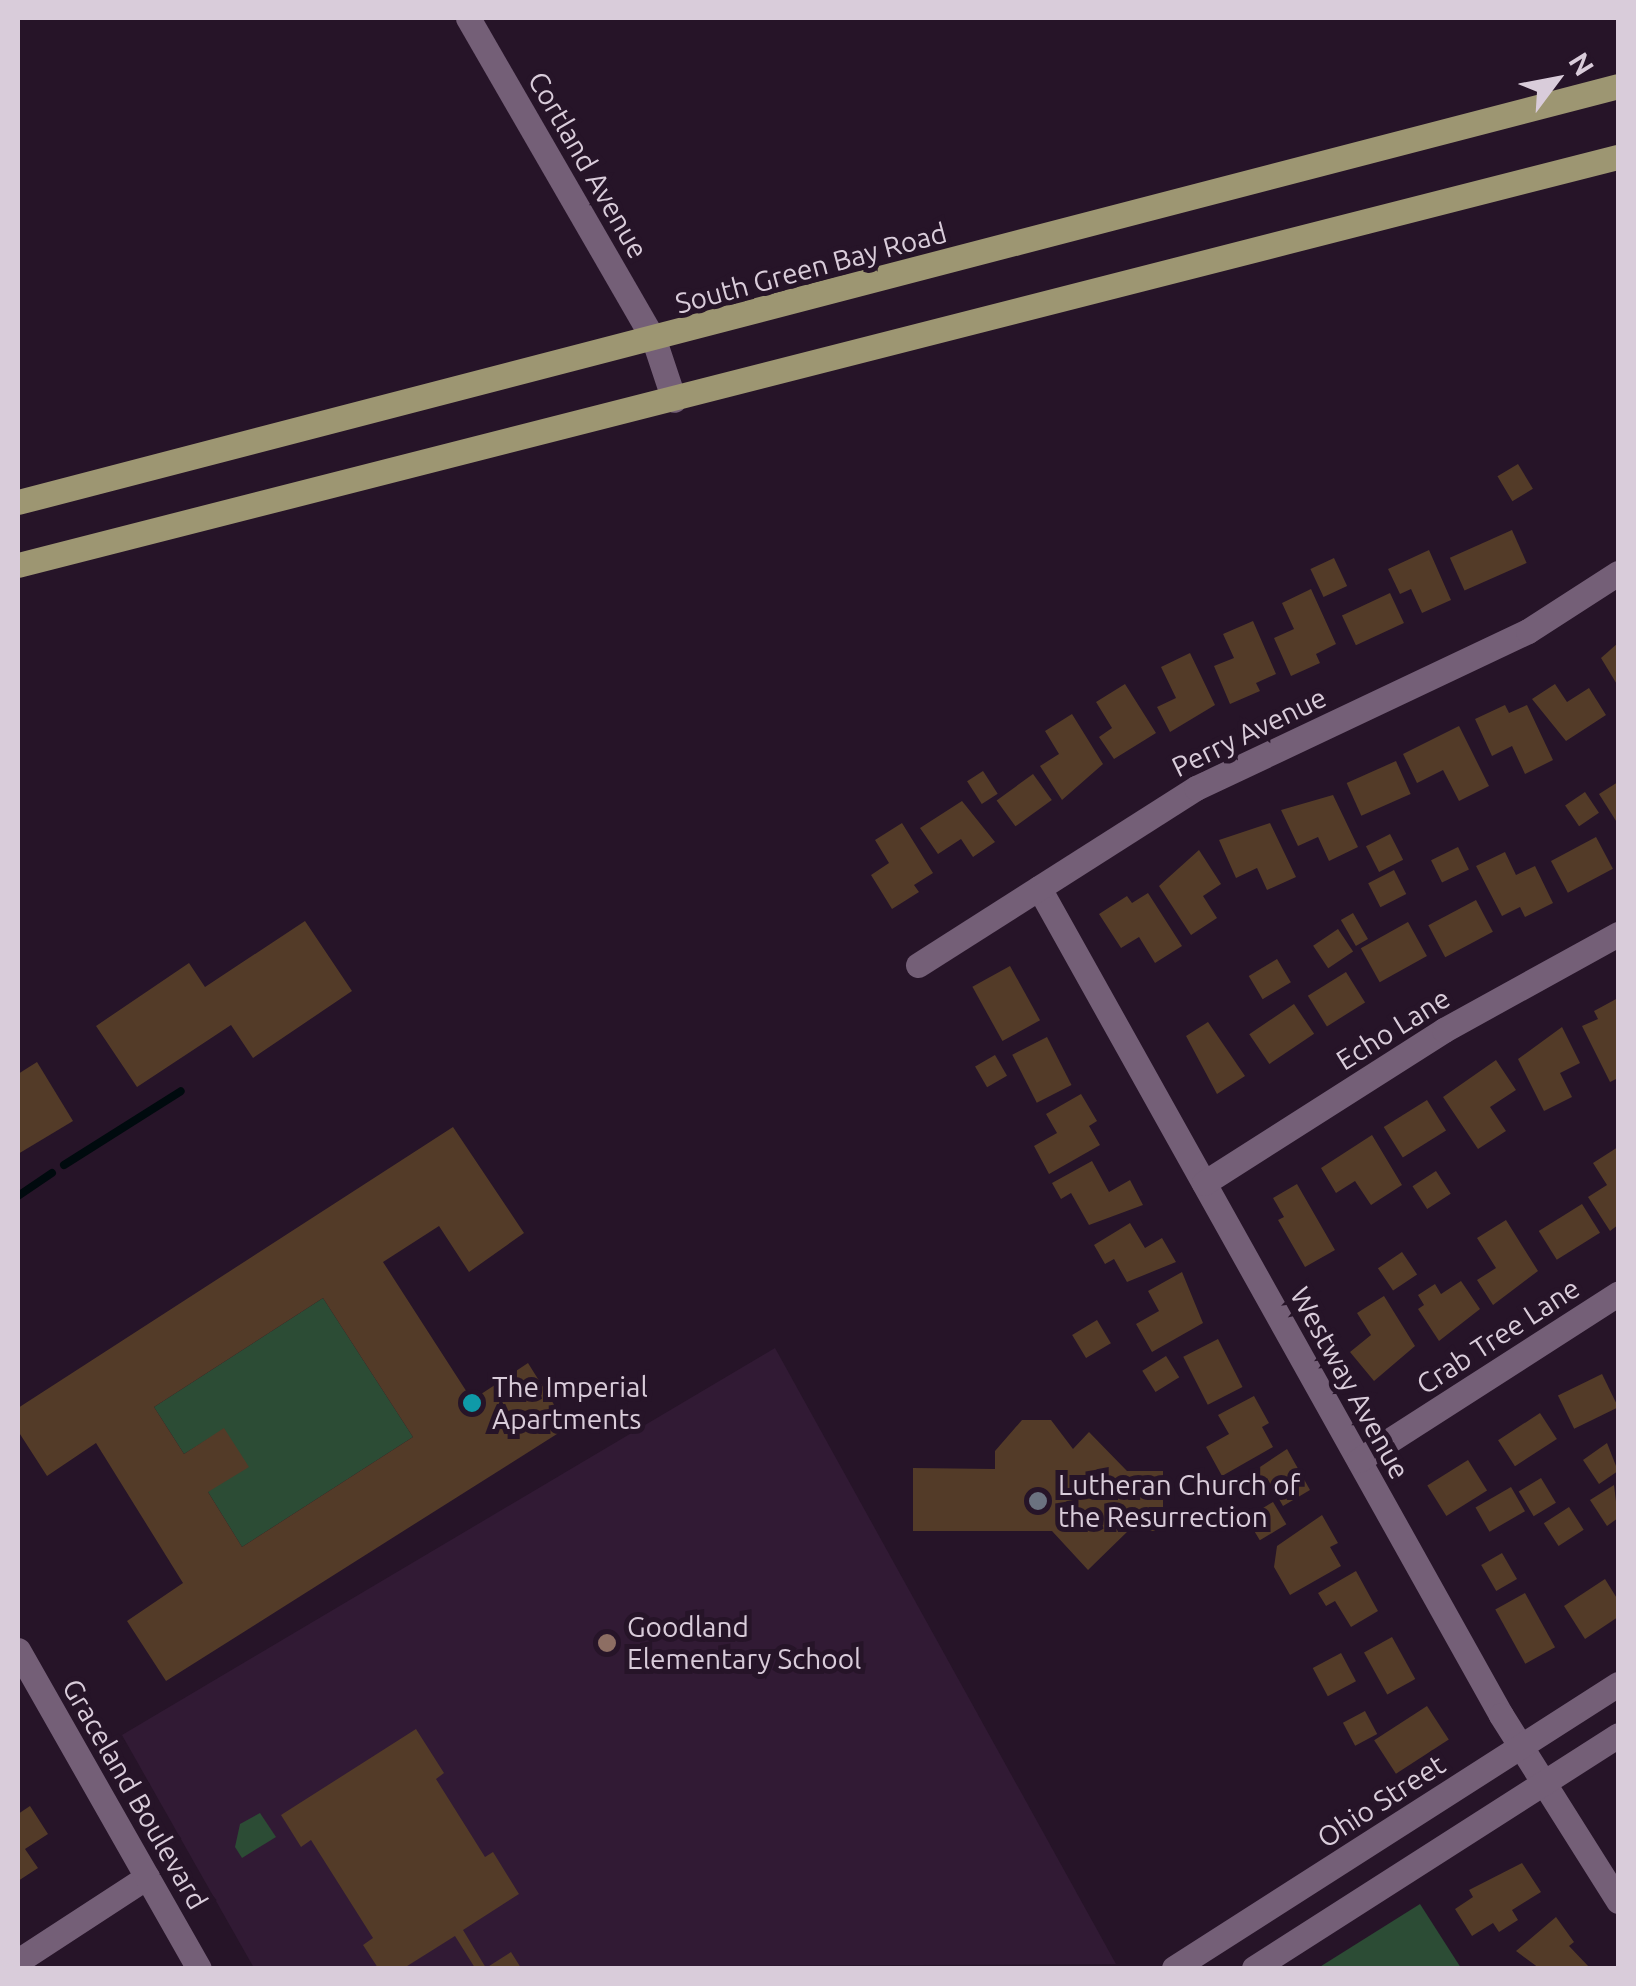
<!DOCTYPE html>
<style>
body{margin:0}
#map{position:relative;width:1636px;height:1986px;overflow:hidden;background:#261428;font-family:Ubuntu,sans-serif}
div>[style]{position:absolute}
.built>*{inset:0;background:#311a34}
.green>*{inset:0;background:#2c4c35}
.stream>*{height:8px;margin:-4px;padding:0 4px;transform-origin:4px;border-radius:4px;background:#000a0e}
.building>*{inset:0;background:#533b28;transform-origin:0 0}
.street>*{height:25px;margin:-12.5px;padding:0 12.5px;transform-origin:12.5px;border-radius:12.5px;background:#745f77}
.secondary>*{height:25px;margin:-12.5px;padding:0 12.5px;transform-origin:12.5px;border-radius:12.5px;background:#745f77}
.primary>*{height:25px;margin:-12.5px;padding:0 12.5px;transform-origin:12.5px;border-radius:12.5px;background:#9d9672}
.dots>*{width:28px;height:28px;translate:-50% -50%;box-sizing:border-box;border:5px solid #261428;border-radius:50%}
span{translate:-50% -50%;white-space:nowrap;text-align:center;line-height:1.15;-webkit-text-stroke:10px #261428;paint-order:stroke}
.street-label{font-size:28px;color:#d9ccda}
.poi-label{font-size:28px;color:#d9ccda}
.left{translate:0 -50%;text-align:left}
.frame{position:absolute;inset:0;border:20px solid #d9ccda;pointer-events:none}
.north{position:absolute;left:1506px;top:30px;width:100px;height:100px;-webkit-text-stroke:8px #261428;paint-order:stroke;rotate:58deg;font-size:28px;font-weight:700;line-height:40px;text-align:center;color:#d9ccda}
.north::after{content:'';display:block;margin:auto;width:35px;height:45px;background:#d9ccda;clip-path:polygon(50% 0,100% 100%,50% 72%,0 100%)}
</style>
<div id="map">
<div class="built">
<div style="clip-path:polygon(775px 1348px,1116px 1964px,254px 1968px,122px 1735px)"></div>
</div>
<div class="green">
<div style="clip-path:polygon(323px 1298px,413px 1437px,242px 1547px,208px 1492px,224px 1429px,184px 1454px,154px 1407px)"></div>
<div style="clip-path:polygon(260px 1813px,276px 1837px,242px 1858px,235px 1847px,240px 1824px)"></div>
<div style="clip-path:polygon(1420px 1904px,1461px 1968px,1318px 1968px)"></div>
</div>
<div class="stream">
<div style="left:64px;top:1165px;width:138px;rotate:-32.3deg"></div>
<div style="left:18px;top:1196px;width:41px;rotate:-34.1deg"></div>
</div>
<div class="building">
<div style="left:1518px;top:464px;width:29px;height:24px;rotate:59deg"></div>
<div style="left:1512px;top:530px;width:36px;height:68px;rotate:66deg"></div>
<div style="clip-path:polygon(1429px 550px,1451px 600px,1422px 613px,1411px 589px,1400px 594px,1388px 569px)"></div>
<div style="left:1334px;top:558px;width:31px;height:26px;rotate:65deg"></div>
<div style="clip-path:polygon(1311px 589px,1336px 644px,1316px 654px,1320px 663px,1291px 676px,1274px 638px,1294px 629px,1282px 603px)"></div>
<div style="left:1390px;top:593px;width:33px;height:53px;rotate:65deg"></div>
<div style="clip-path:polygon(1253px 621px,1276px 674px,1256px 683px,1260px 691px,1230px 704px,1214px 666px,1234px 658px,1223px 634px)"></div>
<div style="clip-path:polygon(1618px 643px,1618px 686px,1601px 658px)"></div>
<div style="clip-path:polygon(1190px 653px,1215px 705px,1170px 732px,1157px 707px,1176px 698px,1161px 667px)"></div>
<div style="clip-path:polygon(1125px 684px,1156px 733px,1114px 759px,1099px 737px,1112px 728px,1096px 702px)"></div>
<div style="clip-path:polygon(1555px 684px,1567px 702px,1589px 688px,1606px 715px,1566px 741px,1532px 699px)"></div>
<div style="clip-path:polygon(1505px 705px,1509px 713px,1527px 705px,1553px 760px,1525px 774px,1512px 746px,1492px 756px,1475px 719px)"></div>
<div style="clip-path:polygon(1072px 714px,1103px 764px,1062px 800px,1040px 766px,1059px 754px,1045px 731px)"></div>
<div style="clip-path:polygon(1459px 726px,1489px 786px,1459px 801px,1443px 770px,1417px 783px,1403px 754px)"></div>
<div style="left:1396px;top:761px;width:36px;height:54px;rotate:66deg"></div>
<div style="left:983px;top:771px;width:27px;height:19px;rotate:57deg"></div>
<div style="left:1033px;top:774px;width:32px;height:45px;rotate:54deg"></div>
<div style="clip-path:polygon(1618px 782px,1618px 824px,1599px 794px)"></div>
<div style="left:1585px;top:792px;width:25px;height:24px;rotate:56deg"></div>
<div style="clip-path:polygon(1333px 795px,1358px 847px,1329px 861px,1318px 837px,1298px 846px,1281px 810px)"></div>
<div style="clip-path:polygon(962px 801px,995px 842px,973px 857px,961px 839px,938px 854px,920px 828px)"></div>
<div style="clip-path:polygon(902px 823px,933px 873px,914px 885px,919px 892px,892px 909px,871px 875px,889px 863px,875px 840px)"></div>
<div style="clip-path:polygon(1270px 823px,1296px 877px,1267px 890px,1257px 868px,1236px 878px,1219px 840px)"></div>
<div style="left:1390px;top:834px;width:29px;height:27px;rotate:63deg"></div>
<div style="left:1596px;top:837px;width:36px;height:51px;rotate:62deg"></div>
<div style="left:1458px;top:847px;width:25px;height:30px;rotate:64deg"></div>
<div style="clip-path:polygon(1199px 850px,1221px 884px,1203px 896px,1217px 918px,1191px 935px,1159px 886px)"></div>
<div style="clip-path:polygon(1505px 852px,1516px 875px,1535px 866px,1553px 903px,1525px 917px,1520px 907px,1502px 916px,1476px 866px)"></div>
<div style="left:1394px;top:870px;width:27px;height:29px;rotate:63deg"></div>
<div style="clip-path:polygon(1148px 893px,1182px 946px,1155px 963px,1139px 937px,1121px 948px,1099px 914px,1127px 896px,1132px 903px)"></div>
<div style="left:1476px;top:900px;width:36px;height:54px;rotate:62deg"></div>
<div style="left:1353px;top:913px;width:30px;height:14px;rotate:60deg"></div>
<div style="clip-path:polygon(305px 921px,352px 991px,253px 1058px,231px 1025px,137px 1087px,96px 1026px,189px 963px,205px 987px)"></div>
<div style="left:1408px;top:922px;width:39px;height:54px;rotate:61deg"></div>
<div style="left:1338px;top:929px;width:27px;height:30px;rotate:56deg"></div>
<div style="left:1277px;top:959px;width:27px;height:33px;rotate:59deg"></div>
<div style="left:1010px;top:966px;width:62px;height:43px;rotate:61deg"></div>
<div style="left:1346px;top:972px;width:36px;height:45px;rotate:58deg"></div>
<div style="clip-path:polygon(1618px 998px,1618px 1078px,1610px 1082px,1582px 1026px,1598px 1019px,1594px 1011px)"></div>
<div style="left:1294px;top:1004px;width:36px;height:54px;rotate:56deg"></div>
<div style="clip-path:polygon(1208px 1022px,1245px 1076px,1217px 1094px,1186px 1036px)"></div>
<div style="clip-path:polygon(1562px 1027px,1580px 1063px,1560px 1073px,1572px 1097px,1544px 1111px,1518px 1059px)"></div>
<div style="left:1047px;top:1037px;width:54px;height:39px;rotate:63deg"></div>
<div style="left:995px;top:1055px;width:24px;height:23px;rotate:60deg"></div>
<div style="clip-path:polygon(1496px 1060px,1516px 1090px,1490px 1107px,1506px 1131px,1478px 1149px,1443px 1097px)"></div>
<div style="clip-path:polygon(37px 1062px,73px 1121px,18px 1154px,18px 1074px)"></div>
<div style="clip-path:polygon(1081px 1094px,1097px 1121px,1089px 1126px,1100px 1145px,1049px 1174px,1034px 1146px,1057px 1133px,1046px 1114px)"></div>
<div style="left:1427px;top:1100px;width:36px;height:51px;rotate:58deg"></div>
<div style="clip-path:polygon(evenodd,453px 1127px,524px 1233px,469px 1272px,439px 1226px,383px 1262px,472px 1400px,528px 1363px,568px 1427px,166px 1681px,127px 1621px,183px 1583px,96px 1443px,47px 1476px,18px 1431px,18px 1408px,453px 1127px,323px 1298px,413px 1437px,242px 1547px,208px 1492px,249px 1467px,224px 1428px,184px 1454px,154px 1407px,323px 1298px)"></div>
<div style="clip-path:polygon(1372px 1135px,1402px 1185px,1371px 1205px,1355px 1181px,1336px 1193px,1321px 1168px)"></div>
<div style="clip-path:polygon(1618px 1147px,1618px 1225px,1610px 1231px,1588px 1197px,1607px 1185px,1593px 1163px)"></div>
<div style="clip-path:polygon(1092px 1161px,1109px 1192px,1130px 1180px,1143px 1205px,1089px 1225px,1071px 1193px,1061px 1199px,1052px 1183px)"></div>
<div style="left:1436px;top:1171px;width:27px;height:28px;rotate:57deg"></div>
<div style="clip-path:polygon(1297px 1184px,1335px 1250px,1305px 1267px,1278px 1220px,1284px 1217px,1273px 1198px)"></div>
<div style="left:1582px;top:1204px;width:34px;height:51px;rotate:58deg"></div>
<div style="clip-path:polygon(1506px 1220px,1538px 1271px,1493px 1305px,1477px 1280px,1496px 1268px,1477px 1238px)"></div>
<div style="clip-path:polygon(1130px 1223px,1145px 1248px,1162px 1238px,1176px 1262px,1127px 1282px,1114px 1259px,1105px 1264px,1094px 1245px)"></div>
<div style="left:1402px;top:1252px;width:27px;height:29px;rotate:56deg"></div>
<div style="clip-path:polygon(1182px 1272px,1203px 1323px,1152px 1352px,1136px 1324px,1159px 1311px,1148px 1291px)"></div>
<div style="clip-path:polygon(1461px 1281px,1480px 1309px,1439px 1341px,1418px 1309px,1424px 1305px,1418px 1295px,1435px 1284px,1441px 1294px)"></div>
<div style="clip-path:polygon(1384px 1296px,1415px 1346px,1374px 1381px,1350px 1352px,1371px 1335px,1357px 1313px)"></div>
<div style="left:1097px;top:1320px;width:27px;height:29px;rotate:59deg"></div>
<div style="left:1218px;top:1339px;width:54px;height:39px;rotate:63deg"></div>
<div style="left:1166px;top:1356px;width:25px;height:28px;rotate:58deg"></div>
<div style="left:1602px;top:1374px;width:37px;height:49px;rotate:64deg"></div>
<div style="clip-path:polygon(1254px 1396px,1269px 1423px,1262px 1427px,1273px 1447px,1222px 1476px,1206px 1447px,1229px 1434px,1218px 1415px)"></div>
<div style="left:1540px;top:1413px;width:31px;height:50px;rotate:57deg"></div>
<div style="clip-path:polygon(1022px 1420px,1051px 1420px,1073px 1449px,1089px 1432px,1127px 1471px,1163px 1471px,1163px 1531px,1128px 1531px,1088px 1570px,1052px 1531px,913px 1531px,913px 1468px,995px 1469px,995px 1451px)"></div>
<div style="clip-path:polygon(1607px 1443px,1618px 1471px,1599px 1484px,1583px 1460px)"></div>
<div style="clip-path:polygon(1287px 1449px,1310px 1490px,1283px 1506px,1267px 1478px,1260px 1483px,1254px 1471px)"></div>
<div style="left:1468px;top:1460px;width:36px;height:48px;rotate:58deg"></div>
<div style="left:1541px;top:1478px;width:29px;height:26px;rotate:59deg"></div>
<div style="clip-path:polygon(1614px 1485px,1618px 1518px,1607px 1526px,1590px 1500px)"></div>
<div style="left:1511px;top:1487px;width:28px;height:41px;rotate:60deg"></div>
<div style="left:1273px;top:1502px;width:26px;height:31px;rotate:59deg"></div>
<div style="left:1569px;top:1507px;width:27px;height:30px;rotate:57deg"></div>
<div style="clip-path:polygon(1322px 1515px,1338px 1543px,1330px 1547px,1341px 1566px,1290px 1595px,1274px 1567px,1277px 1546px)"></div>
<div style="left:1502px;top:1553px;width:30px;height:24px;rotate:60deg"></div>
<div style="clip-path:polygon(1356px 1571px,1378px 1611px,1351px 1627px,1335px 1601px,1326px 1606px,1318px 1593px)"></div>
<div style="clip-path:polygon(1605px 1579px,1618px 1600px,1618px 1617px,1585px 1639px,1564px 1606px)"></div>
<div style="left:1525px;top:1593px;width:62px;height:34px;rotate:61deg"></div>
<div style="left:1392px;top:1637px;width:48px;height:32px;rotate:61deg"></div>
<div style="left:1341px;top:1653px;width:32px;height:32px;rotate:62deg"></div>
<div style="left:1427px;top:1706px;width:40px;height:63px;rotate:57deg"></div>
<div style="left:1365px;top:1711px;width:26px;height:25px;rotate:62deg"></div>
<div style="clip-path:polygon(416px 1729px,444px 1773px,436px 1779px,485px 1857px,493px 1852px,519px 1894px,463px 1930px,486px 1968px,511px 1952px,521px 1968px,475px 1968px,455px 1936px,404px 1968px,378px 1968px,363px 1945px,373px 1938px,311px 1840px,301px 1847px,281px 1815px)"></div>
<div style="clip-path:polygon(30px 1806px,48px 1834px,25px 1849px,38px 1868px,18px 1881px,18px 1814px)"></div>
<div style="clip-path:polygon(1522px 1863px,1541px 1892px,1512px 1910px,1518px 1920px,1499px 1932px,1493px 1923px,1472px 1936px,1455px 1909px,1473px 1897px,1469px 1890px)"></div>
<div style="clip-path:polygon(1556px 1917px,1574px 1942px,1569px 1946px,1590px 1968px,1539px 1968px,1516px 1951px)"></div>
</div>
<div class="street">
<div style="left:468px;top:18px;width:372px;rotate:60deg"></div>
<div style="left:654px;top:340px;width:63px;rotate:71.6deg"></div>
<div style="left:1039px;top:888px;width:947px;rotate:60.81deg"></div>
<div style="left:1501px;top:1715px;width:220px;rotate:57.8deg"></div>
<div style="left:918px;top:965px;width:330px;rotate:-32.5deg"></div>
<div style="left:1196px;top:788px;width:367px;rotate:-25.3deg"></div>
<div style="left:1528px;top:631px;width:107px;rotate:-32.8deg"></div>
<div style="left:1204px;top:1183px;width:285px;rotate:-32.5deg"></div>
<div style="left:1444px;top:1030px;width:199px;rotate:-28.9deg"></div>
<div style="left:1359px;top:1460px;width:308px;rotate:-32.7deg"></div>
<div style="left:18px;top:1961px;width:154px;rotate:-33.1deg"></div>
</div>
<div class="secondary">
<div style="left:18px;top:1650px;width:366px;rotate:60.4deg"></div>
<div style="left:1174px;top:1968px;width:527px;rotate:-32.6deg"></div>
<div style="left:1254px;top:1968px;width:432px;rotate:-32.6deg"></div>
</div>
<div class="primary">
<div style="left:18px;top:502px;width:1653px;rotate:-14.57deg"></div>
<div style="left:18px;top:565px;width:1651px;rotate:-14.31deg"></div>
</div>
<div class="dots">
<div style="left:472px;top:1403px;background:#0f9aa8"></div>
<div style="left:1038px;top:1501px;background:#6b7280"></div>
<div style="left:607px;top:1643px;background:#8d6e63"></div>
</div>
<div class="street-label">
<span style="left:588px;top:165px;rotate:60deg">Cortland Avenue</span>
<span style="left:811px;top:268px;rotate:-15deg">South Green Bay Road</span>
<span style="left:1249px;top:732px;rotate:-26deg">Perry Avenue</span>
<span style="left:1393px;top:1029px;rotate:-32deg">Echo Lane</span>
<span style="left:1498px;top:1336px;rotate:-33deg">Crab Tree Lane</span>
<span style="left:1350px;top:1383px;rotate:61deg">Westway Avenue</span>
<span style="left:135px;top:1794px;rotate:60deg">Graceland Boulevard</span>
<span style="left:1381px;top:1801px;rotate:-33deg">Ohio Street</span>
</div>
<div class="poi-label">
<span class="left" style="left:492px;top:1403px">The Imperial<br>Apartments</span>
<span class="left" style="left:1058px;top:1501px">Lutheran Church of<br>the Resurrection</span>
<span class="left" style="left:627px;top:1643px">Goodland<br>Elementary School</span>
</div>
<div class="frame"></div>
<div class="north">N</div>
</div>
